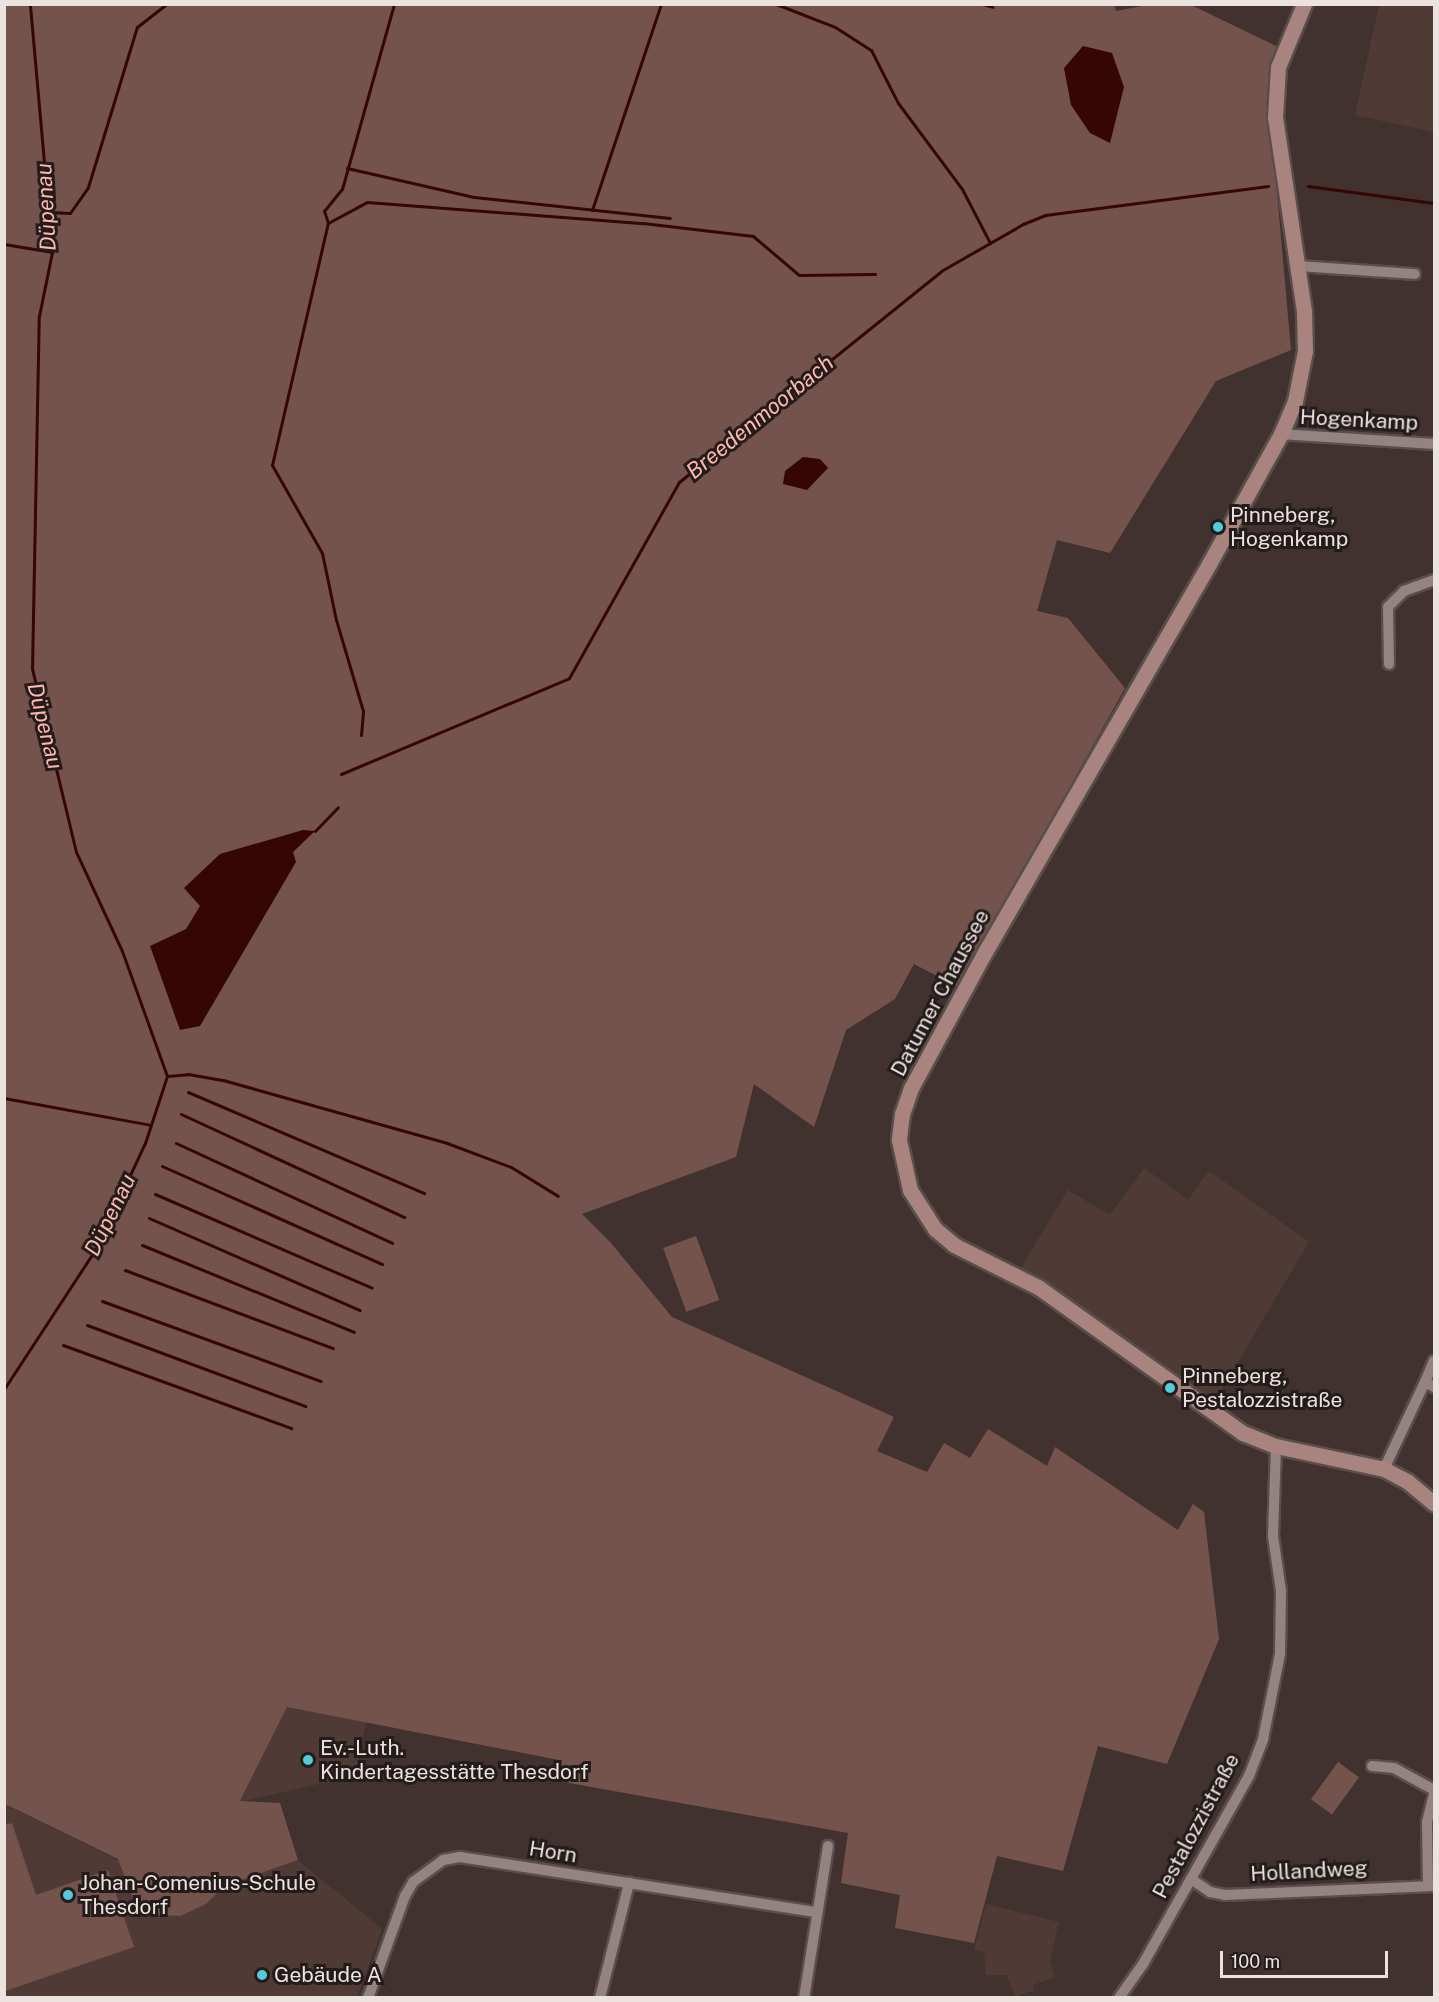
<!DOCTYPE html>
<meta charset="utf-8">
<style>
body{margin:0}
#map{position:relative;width:1439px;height:2002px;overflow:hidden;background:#413230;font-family:"Public Sans",sans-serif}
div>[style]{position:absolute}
.built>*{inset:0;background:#503a36}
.green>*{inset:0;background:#75534d;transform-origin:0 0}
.water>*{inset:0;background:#350604}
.stream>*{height:3px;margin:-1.5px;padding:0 1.5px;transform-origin:1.5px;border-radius:1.5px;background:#350604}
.roads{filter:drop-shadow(2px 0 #5a4e4c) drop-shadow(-2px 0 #5a4e4c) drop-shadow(0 2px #5a4e4c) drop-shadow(0 -2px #5a4e4c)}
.street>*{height:10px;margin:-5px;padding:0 5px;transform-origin:5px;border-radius:5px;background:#948380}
.secondary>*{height:15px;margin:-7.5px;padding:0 7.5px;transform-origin:7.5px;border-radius:7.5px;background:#a9847e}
.dots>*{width:16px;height:16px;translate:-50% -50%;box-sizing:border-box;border:3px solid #231c1b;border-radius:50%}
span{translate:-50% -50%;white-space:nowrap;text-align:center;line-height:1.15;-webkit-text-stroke:6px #231c1b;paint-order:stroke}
.street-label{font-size:21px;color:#ece2e0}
.poi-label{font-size:21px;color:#ece2e0}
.left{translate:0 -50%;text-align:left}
.water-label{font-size:22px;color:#ffb8ad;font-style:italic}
.frame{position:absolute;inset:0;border:6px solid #ece2e0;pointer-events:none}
.scale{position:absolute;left:1220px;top:1951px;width:168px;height:27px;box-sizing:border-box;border:3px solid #ece2e0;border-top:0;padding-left:8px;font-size:18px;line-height:21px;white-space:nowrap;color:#ece2e0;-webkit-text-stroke:4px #231c1b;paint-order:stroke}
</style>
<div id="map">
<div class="built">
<div style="clip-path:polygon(1379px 5px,1434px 5px,1434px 132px,1355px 115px)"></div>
<div style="clip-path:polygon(1144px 1168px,1188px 1200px,1209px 1171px,1309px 1242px,1215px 1400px,1042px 1279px,1020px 1269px,1068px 1190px,1110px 1215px)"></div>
<div style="clip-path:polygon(287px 1707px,366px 1722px,354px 1779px,339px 1779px,240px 1802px)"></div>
<div style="clip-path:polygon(4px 1804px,206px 1904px,224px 1886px,298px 1860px,382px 1929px,357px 1997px,5px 1997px)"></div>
<div style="clip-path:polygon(986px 1904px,1059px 1922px,1050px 1961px,1055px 1977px,1033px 1985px,1034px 1990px,1015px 1997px,1007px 1975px,986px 1975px,984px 1952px,974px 1950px)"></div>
</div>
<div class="green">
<div style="clip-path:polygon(1114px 4px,1116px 11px,1147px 5px,1189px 4px,1278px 47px,1269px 69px,1266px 117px,1276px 181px,1291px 350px,1216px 381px,1110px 553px,1057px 540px,1037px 611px,1068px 618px,1125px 688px,958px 987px,914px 964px,895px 999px,846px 1030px,814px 1127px,754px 1084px,736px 1157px,582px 1214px,611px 1243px,672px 1317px,894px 1417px,877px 1451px,927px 1472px,944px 1443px,970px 1458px,988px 1429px,1047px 1466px,1055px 1447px,1178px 1530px,1193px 1504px,1204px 1512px,1219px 1639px,1167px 1764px,1098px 1746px,1063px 1871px,997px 1856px,974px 1943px,895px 1928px,900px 1895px,841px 1883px,848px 1833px,569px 1783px,559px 1760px,287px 1707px,240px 1801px,280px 1803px,298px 1860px,224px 1886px,206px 1904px,180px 1916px,139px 1914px,118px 1859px,5px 1804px,4px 5px)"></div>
<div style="left:696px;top:1236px;width:68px;height:35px;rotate:70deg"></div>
<div style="left:1338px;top:1762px;width:26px;height:46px;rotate:36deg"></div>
<div style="clip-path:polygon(12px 1823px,36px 1895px,108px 1870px,134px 1947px,5px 1991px,4px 1825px)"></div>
</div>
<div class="water">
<div style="clip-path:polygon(1083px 46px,1112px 53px,1124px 87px,1110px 143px,1090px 133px,1071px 105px,1064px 68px)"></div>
<div style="clip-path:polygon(803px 457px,820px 459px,828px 468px,807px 490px,783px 484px,785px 471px)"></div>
<div style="clip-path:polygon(303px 830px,315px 831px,293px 852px,296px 862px,200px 1026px,180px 1030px,150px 946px,186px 929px,200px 906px,184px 888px,220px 854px)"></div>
</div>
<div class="stream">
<div style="left:776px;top:4px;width:63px;rotate:21.3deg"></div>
<div style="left:835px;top:27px;width:43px;rotate:32.6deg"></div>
<div style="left:871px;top:50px;width:59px;rotate:63deg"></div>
<div style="left:898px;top:103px;width:107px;rotate:53.3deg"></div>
<div style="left:962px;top:189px;width:61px;rotate:62.6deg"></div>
<div style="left:983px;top:4px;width:10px;rotate:17deg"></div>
<div style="left:347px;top:168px;width:130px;rotate:12.9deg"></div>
<div style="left:474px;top:197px;width:197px;rotate:6.1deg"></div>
<div style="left:1308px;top:186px;width:127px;rotate:7.7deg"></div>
<div style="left:592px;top:210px;width:217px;rotate:-71.5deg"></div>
<div style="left:49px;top:212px;width:21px;rotate:3deg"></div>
<div style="left:70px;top:213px;width:32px;rotate:-55deg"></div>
<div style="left:88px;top:187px;width:167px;rotate:-73deg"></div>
<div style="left:137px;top:27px;width:37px;rotate:-38deg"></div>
<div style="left:328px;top:223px;width:44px;rotate:-28.3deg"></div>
<div style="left:367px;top:202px;width:277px;rotate:4.4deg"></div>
<div style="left:643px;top:223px;width:111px;rotate:6.7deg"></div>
<div style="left:753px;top:236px;width:60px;rotate:40.3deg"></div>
<div style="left:799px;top:275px;width:76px;rotate:-0.8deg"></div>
<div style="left:4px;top:244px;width:49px;rotate:9.5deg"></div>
<div style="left:361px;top:735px;width:24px;rotate:-85deg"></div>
<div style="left:363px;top:711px;width:95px;rotate:-106.5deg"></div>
<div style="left:336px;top:620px;width:68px;rotate:-101.8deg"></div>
<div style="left:322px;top:553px;width:101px;rotate:-119.6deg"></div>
<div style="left:272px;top:465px;width:248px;rotate:-77deg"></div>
<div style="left:328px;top:223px;width:13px;rotate:-108deg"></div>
<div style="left:324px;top:211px;width:28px;rotate:-51deg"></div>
<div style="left:342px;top:189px;width:192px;rotate:-74.3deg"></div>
<div style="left:341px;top:774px;width:247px;rotate:-22.8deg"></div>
<div style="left:569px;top:678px;width:225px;rotate:-60.7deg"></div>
<div style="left:679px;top:482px;width:336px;rotate:-38.8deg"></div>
<div style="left:941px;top:271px;width:95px;rotate:-29.8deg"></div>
<div style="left:1023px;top:224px;width:24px;rotate:-22deg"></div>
<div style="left:1045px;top:215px;width:225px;rotate:-7.4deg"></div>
<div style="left:315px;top:831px;width:33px;rotate:-46deg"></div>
<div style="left:167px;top:1076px;width:21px;rotate:-5deg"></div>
<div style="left:188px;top:1074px;width:36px;rotate:10deg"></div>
<div style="left:223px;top:1080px;width:233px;rotate:15.7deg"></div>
<div style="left:447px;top:1143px;width:68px;rotate:20.6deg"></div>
<div style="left:511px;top:1167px;width:55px;rotate:31.7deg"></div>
<div style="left:188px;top:1092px;width:257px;rotate:23.2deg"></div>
<div style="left:4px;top:1098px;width:149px;rotate:10.4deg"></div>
<div style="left:181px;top:1114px;width:246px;rotate:24.8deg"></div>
<div style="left:176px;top:1143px;width:238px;rotate:24.8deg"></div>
<div style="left:162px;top:1166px;width:241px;rotate:24deg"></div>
<div style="left:155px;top:1194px;width:236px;rotate:23.4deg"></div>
<div style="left:149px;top:1218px;width:230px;rotate:23.6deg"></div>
<div style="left:142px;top:1245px;width:229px;rotate:22.3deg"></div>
<div style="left:125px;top:1270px;width:222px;rotate:20.6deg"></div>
<div style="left:102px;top:1301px;width:233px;rotate:20.1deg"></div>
<div style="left:87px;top:1325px;width:233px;rotate:20.4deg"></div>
<div style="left:63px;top:1345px;width:243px;rotate:20deg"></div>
<div style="left:4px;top:1389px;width:166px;rotate:-56.8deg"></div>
<div style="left:95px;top:1250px;width:118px;rotate:-65deg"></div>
<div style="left:145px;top:1143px;width:71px;rotate:-71.8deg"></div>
<div style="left:167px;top:1076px;width:133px;rotate:-109.8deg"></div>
<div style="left:122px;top:951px;width:109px;rotate:-114.9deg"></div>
<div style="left:76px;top:852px;width:188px;rotate:-103.5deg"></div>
<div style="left:32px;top:669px;width:353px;rotate:-88.9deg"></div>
<div style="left:39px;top:316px;width:65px;rotate:-78.5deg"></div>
<div style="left:52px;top:252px;width:249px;rotate:-95.1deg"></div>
</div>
<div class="roads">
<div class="street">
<div style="left:1300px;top:266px;width:115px;rotate:4deg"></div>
<div style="left:1281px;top:434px;width:153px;rotate:3.7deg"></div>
<div style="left:1389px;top:664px;width:57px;rotate:-91deg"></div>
<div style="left:1388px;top:607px;width:23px;rotate:-45deg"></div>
<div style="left:1404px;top:591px;width:32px;rotate:-20deg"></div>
<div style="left:1425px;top:1382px;width:23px;rotate:-67deg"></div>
<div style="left:1384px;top:1469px;width:96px;rotate:-64.8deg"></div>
<div style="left:1425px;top:1382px;width:10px;rotate:29deg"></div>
<div style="left:1372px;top:1766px;width:22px;rotate:5deg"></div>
<div style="left:1394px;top:1768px;width:46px;rotate:28.8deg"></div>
<div style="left:1191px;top:1879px;width:23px;rotate:34deg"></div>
<div style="left:1210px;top:1892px;width:15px;rotate:11deg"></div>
<div style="left:1225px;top:1895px;width:209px;rotate:-2.5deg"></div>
<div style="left:1428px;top:1886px;width:64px;rotate:-90.9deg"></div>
<div style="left:1427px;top:1822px;width:29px;rotate:-76deg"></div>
<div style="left:368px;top:1998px;width:109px;rotate:-70.1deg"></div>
<div style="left:405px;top:1896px;width:16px;rotate:-60deg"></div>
<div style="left:413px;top:1882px;width:37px;rotate:-36deg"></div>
<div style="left:443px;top:1860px;width:17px;rotate:-10deg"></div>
<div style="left:460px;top:1857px;width:361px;rotate:8.8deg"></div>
<div style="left:600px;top:1998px;width:119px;rotate:-75.8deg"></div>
<div style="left:804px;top:1998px;width:154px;rotate:-81deg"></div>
<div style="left:1119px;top:1998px;width:42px;rotate:-54.8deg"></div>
<div style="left:1143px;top:1964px;width:216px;rotate:-60.6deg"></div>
<div style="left:1249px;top:1776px;width:40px;rotate:-69deg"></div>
<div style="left:1263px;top:1739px;width:87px;rotate:-78.7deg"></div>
<div style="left:1280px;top:1654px;width:63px;rotate:-89.1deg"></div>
<div style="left:1281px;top:1591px;width:56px;rotate:-98.3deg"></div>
<div style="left:1273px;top:1536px;width:90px;rotate:-88.1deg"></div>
</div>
<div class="secondary">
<div style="left:1304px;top:4px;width:68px;rotate:112.4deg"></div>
<div style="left:1278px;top:67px;width:50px;rotate:93.4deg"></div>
<div style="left:1275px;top:117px;width:196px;rotate:81.5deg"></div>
<div style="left:1304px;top:311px;width:40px;rotate:88.6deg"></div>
<div style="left:1305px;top:351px;width:51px;rotate:101.3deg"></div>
<div style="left:1295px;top:401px;width:36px;rotate:113deg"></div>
<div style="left:1281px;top:434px;width:149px;rotate:119deg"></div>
<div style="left:1209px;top:564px;width:446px;rotate:120deg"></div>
<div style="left:986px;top:950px;width:157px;rotate:118.5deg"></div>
<div style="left:911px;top:1088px;width:28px;rotate:109deg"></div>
<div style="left:902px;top:1114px;width:26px;rotate:97deg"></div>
<div style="left:899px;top:1140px;width:51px;rotate:77.6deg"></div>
<div style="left:910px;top:1190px;width:46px;rotate:57.3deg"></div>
<div style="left:935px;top:1229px;width:25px;rotate:40deg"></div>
<div style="left:954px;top:1245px;width:94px;rotate:26.6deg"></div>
<div style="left:1038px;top:1287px;width:252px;rotate:35.5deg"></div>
<div style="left:1243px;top:1433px;width:35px;rotate:22deg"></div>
<div style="left:1276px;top:1446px;width:110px;rotate:12deg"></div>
<div style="left:1384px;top:1469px;width:26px;rotate:28deg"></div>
<div style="left:1407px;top:1481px;width:35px;rotate:40deg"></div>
</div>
</div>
<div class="dots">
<div style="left:1218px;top:527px;background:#54cadd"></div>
<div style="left:1170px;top:1388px;background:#54cadd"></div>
<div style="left:308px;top:1760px;background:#54cadd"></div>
<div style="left:68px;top:1895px;background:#54cadd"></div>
<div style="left:262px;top:1975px;background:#54cadd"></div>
</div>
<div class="street-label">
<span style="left:1359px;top:420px;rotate:3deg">Hogenkamp</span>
<span style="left:940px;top:993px;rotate:-62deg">Datumer Chaussee</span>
<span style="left:1196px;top:1826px;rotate:-62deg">Pestalozzistraße</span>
<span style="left:553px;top:1852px;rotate:9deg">Horn</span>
<span style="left:1309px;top:1871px;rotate:-3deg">Hollandweg</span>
</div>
<div class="poi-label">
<span class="left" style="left:1230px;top:527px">Pinneberg,<br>Hogenkamp</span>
<span class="left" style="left:1182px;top:1388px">Pinneberg,<br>Pestalozzistraße</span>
<span class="left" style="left:320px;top:1760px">Ev.-Luth.<br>Kindertagesstätte Thesdorf</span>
<span class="left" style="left:80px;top:1895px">Johan-Comenius-Schule<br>Thesdorf</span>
<span class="left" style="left:274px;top:1975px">Gebäude A</span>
</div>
<div class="water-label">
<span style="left:46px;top:207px;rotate:-93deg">Düpenau</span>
<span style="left:760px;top:417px;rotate:-39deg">Breedenmoorbach</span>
<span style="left:45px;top:726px;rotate:76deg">Düpenau</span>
<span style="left:110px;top:1215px;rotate:-64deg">Düpenau</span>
</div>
<div class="frame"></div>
<div class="scale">100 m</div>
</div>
